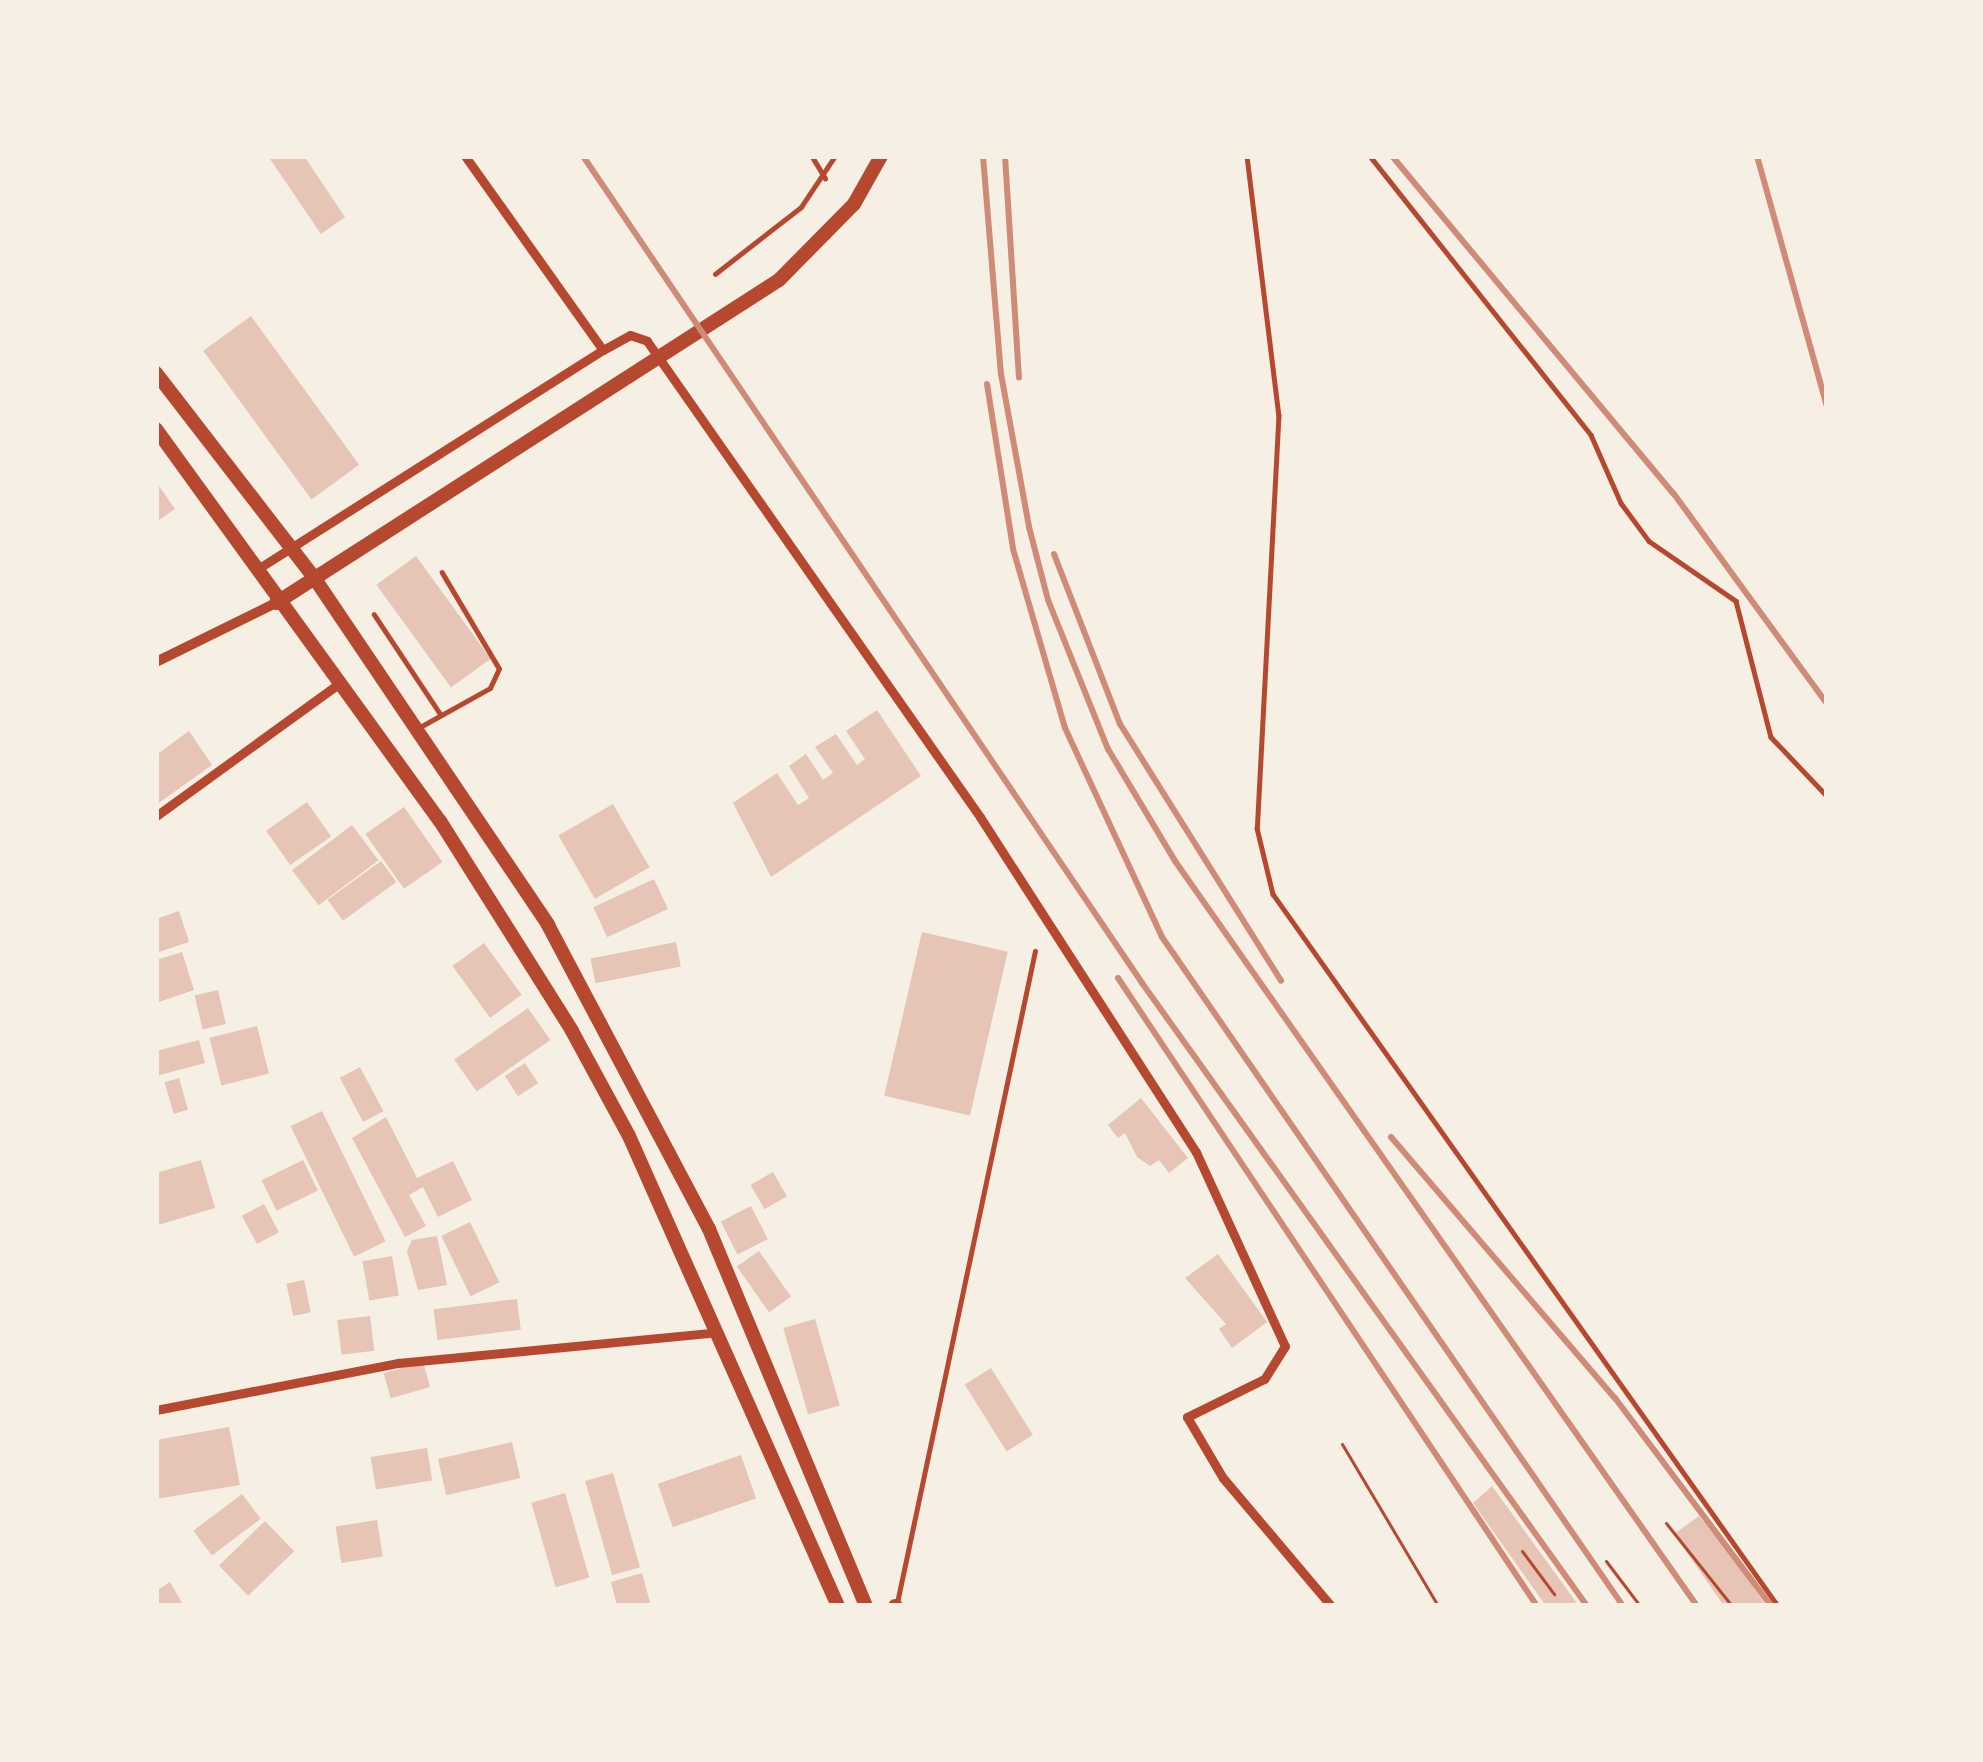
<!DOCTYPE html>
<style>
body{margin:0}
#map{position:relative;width:1983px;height:1762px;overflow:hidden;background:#f6efe4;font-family:Literata,serif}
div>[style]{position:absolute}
.building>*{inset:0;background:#e6c5b7;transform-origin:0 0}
.path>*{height:3px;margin:-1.5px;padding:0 1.5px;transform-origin:1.5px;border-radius:1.5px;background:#b5482f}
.service>*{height:4.5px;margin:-2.25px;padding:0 2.25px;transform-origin:2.25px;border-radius:2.25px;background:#b5482f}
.minor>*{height:9px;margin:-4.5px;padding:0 4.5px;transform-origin:4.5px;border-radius:4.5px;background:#b5482f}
.tertiary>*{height:10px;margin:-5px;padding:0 5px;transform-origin:5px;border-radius:5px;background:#b5482f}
.primary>*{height:14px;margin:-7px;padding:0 7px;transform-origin:7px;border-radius:7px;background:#b5482f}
.rail>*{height:6px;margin:-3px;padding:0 3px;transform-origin:3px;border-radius:3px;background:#cf8b77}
span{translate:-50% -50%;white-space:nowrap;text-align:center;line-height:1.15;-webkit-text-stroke:12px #f6efe4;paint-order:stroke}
.frame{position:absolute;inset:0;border:159px solid #f6efe4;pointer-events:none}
</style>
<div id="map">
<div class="building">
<div style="clip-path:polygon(268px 156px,304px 156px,345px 217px,321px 234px)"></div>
<div style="left:251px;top:316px;width:184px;height:59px;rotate:54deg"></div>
<div style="clip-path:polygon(156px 482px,175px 509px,156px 522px)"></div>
<div style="left:416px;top:556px;width:127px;height:49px;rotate:54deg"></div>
<div style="clip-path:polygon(877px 710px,921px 776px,771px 877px,733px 803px,777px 773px,798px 805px,809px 798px,789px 766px,806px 754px,823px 780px,833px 773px,815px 747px,836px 734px,857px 765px,865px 759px,846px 731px)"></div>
<div style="clip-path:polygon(189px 731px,212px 765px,156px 805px,156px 755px)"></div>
<div style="left:307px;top:802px;width:42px;height:50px;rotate:55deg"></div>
<div style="left:613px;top:804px;width:73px;height:63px;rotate:60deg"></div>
<div style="left:404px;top:807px;width:67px;height:47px;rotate:55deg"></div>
<div style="left:352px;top:825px;width:44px;height:75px;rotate:53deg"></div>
<div style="left:381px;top:861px;width:26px;height:66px;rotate:54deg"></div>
<div style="left:654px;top:879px;width:33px;height:67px;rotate:65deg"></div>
<div style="clip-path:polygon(179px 911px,189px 942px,156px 953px,156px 919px)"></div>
<div style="left:922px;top:932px;width:88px;height:168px;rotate:13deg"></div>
<div style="left:676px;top:942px;width:25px;height:87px;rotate:79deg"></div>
<div style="left:484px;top:943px;width:64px;height:39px;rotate:54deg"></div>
<div style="clip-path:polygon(182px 952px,194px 990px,156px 1003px,156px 960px)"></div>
<div style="left:218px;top:990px;width:35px;height:24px;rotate:77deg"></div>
<div style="left:528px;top:1008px;width:39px;height:90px;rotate:55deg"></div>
<div style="left:257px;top:1026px;width:49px;height:49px;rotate:76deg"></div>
<div style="clip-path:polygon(199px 1040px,205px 1063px,156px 1076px,156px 1051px)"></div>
<div style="left:525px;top:1063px;width:24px;height:24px;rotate:57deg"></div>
<div style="left:360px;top:1067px;width:50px;height:23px;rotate:62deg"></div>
<div style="left:179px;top:1078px;width:33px;height:15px;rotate:74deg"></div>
<div style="clip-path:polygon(1141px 1098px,1188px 1158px,1169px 1173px,1159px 1160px,1150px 1166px,1137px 1157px,1125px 1133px,1118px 1138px,1108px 1125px)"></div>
<div style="left:322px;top:1111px;width:145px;height:35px;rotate:64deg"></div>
<div style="clip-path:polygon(386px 1117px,417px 1178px,453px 1161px,472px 1200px,438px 1217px,423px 1187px,409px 1195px,426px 1226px,405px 1237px,352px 1138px)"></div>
<div style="clip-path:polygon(201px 1160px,215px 1208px,158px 1225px,156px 1173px)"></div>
<div style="left:303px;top:1160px;width:34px;height:46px;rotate:64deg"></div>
<div style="left:773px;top:1172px;width:28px;height:26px;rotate:60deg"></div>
<div style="left:264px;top:1204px;width:32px;height:25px;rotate:62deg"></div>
<div style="left:751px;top:1206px;width:37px;height:34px;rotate:63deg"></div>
<div style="left:470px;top:1222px;width:67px;height:32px;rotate:64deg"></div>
<div style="clip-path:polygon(437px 1236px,447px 1285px,418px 1290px,407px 1251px,412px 1240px)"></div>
<div style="left:759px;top:1251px;width:56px;height:27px;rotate:55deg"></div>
<div style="clip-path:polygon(1218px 1254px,1267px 1322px,1232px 1348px,1219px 1329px,1226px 1324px,1185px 1278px)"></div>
<div style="left:392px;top:1256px;width:40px;height:30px;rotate:80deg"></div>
<div style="left:304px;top:1280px;width:33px;height:18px;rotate:78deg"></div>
<div style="left:517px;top:1299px;width:31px;height:84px;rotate:83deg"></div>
<div style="left:370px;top:1316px;width:35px;height:33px;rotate:83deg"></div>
<div style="left:815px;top:1319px;width:90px;height:33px;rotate:74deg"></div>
<div style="left:423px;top:1362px;width:26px;height:41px;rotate:74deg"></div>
<div style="left:991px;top:1368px;width:79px;height:31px;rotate:58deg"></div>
<div style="clip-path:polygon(229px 1427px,240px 1485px,156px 1499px,156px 1440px)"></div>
<div style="left:512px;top:1442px;width:37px;height:76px;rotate:77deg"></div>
<div style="left:427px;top:1448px;width:33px;height:57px;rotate:81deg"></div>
<div style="left:741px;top:1455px;width:46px;height:88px;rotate:71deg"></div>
<div style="left:613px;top:1473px;width:98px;height:29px;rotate:74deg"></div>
<div style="clip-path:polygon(1492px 1486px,1579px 1606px,1546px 1606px,1473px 1503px)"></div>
<div style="left:565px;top:1493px;width:88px;height:35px;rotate:74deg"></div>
<div style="left:242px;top:1494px;width:31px;height:61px;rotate:53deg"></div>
<div style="clip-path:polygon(1699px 1516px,1734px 1559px,1766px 1606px,1724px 1606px,1674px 1534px)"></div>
<div style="left:377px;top:1520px;width:37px;height:42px;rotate:81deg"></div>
<div style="left:265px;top:1521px;width:42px;height:64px;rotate:46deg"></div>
<div style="clip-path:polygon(642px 1573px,651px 1606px,617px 1606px,611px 1582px)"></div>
<div style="clip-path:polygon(170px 1582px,184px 1606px,156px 1606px,156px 1591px)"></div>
</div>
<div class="path">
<div style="left:1342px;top:1444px;width:188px;rotate:59.3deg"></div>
<div style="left:1666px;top:1523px;width:106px;rotate:51.5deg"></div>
<div style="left:1522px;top:1551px;width:54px;rotate:53.3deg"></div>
<div style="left:1606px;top:1561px;width:56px;rotate:52.9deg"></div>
</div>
<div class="service">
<div style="left:812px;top:156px;width:26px;rotate:59deg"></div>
<div style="left:1247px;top:156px;width:261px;rotate:83deg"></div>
<div style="left:1279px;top:415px;width:414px;rotate:93deg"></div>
<div style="left:1257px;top:828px;width:68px;rotate:76.4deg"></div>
<div style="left:1273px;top:894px;width:873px;rotate:54.65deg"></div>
<div style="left:1370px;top:156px;width:356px;rotate:51.6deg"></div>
<div style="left:1591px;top:435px;width:74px;rotate:66.2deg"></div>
<div style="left:1621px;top:503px;width:47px;rotate:53.6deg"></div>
<div style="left:1649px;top:541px;width:106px;rotate:34.6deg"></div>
<div style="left:1736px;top:601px;width:140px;rotate:75.6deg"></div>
<div style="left:1771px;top:737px;width:81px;rotate:46.5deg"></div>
<div style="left:715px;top:274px;width:109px;rotate:-37.9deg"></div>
<div style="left:801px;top:207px;width:61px;rotate:-56.3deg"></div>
<div style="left:374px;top:614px;width:121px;rotate:56.4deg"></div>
<div style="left:420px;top:727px;width:80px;rotate:-29.1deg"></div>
<div style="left:490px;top:688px;width:21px;rotate:-65deg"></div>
<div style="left:499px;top:669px;width:112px;rotate:-120.7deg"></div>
<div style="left:897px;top:1603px;width:666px;rotate:-78.05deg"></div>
</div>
<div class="minor">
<div style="left:465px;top:156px;width:238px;rotate:54.6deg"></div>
<div style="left:256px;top:570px;width:411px;rotate:-32.4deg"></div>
<div style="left:603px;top:350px;width:31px;rotate:-29deg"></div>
<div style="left:630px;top:335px;width:18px;rotate:19deg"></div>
<div style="left:647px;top:341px;width:581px;rotate:55.02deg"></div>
<div style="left:980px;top:817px;width:399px;rotate:57.2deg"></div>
<div style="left:1196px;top:1152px;width:213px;rotate:65.4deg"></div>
<div style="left:1285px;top:1346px;width:39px;rotate:122deg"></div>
<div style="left:1264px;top:1379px;width:86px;rotate:153.7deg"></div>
<div style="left:1187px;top:1417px;width:71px;rotate:59.5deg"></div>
<div style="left:1223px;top:1478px;width:167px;rotate:49.8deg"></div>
<div style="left:156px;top:816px;width:223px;rotate:-35.9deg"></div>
<div style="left:156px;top:1410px;width:247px;rotate:-11deg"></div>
<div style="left:398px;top:1363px;width:322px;rotate:-5.5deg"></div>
</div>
<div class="tertiary">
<div style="left:156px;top:662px;width:134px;rotate:-26.2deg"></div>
</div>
<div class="primary">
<div style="left:156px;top:373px;width:257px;rotate:52.3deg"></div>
<div style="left:313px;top:576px;width:421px;rotate:56deg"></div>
<div style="left:548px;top:925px;width:344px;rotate:62.1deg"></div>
<div style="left:709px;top:1229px;width:408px;rotate:67.4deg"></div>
<div style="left:156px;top:429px;width:484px;rotate:54.1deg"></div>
<div style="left:440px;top:821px;width:248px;rotate:57.8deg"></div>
<div style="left:572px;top:1031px;width:119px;rotate:61.5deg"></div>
<div style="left:629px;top:1136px;width:514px;rotate:66.03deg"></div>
<div style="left:276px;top:603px;width:598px;rotate:-32.71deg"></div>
<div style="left:779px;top:280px;width:107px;rotate:-45.4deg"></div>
<div style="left:854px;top:204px;width:55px;rotate:-60.6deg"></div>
<div style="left:895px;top:1606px;width:1px"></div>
</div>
<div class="rail">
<div style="left:583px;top:156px;width:998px;rotate:55.94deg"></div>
<div style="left:1142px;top:983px;width:766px;rotate:54.46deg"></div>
<div style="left:983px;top:156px;width:219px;rotate:85.3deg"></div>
<div style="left:1001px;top:374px;width:156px;rotate:79.6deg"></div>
<div style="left:1029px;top:527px;width:75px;rotate:75.4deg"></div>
<div style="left:1048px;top:600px;width:161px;rotate:68.1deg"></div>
<div style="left:1108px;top:749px;width:131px;rotate:59.1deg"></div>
<div style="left:1175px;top:861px;width:910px;rotate:54.98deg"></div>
<div style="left:1005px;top:156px;width:222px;rotate:86.4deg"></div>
<div style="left:1392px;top:156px;width:440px;rotate:50.2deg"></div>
<div style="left:1674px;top:494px;width:260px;rotate:53.9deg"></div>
<div style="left:1757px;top:156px;width:260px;rotate:74.4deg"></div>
<div style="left:987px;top:384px;width:167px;rotate:81deg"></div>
<div style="left:1013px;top:549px;width:186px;rotate:73.8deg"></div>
<div style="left:1065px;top:728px;width:230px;rotate:65.1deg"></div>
<div style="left:1162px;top:937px;width:812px;rotate:55.43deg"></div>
<div style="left:1054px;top:554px;width:182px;rotate:68.8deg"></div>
<div style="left:1120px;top:724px;width:303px;rotate:57.9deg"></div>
<div style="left:1118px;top:978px;width:755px;rotate:56.29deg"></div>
<div style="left:1391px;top:1137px;width:344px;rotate:49.4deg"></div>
<div style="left:1615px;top:1398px;width:260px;rotate:53.1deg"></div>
</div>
<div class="frame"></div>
</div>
